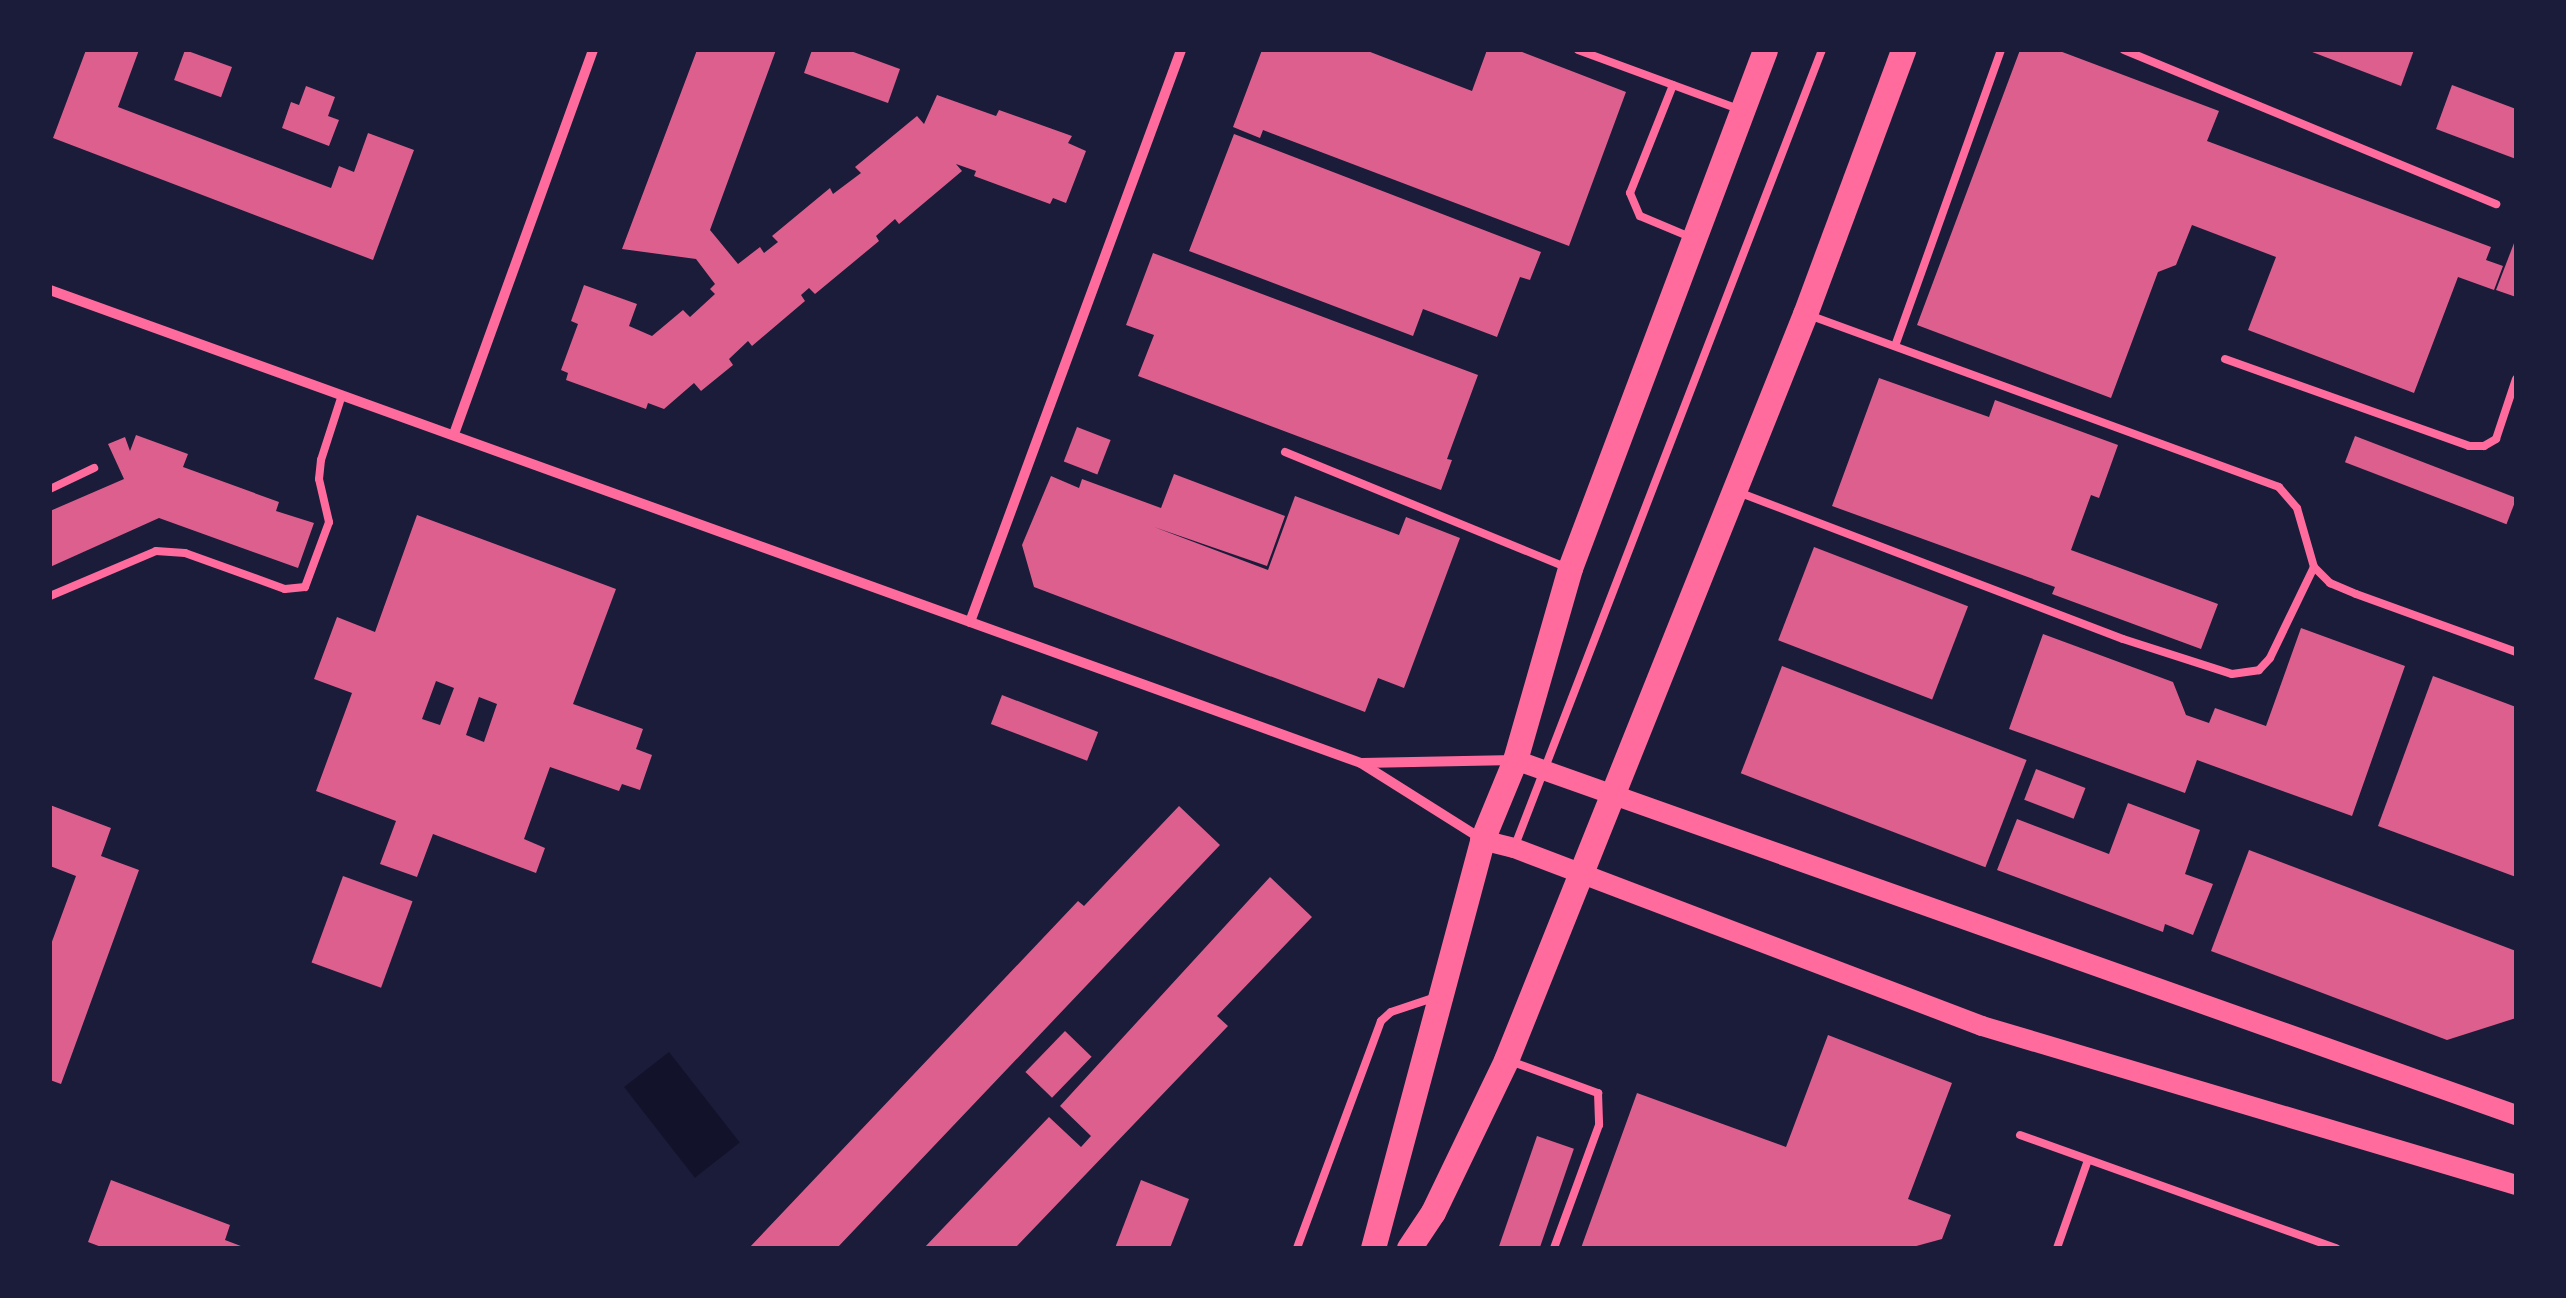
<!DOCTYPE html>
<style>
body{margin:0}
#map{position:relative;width:2566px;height:1298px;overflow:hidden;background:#1b1b3a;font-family:Rubik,sans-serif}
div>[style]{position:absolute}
.water>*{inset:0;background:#12122b;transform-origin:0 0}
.building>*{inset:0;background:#dd5f8e;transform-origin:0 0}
.service>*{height:8px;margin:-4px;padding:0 4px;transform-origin:4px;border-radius:4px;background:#ff6b9d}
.minor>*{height:10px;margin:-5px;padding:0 5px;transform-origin:5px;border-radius:5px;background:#ff6b9d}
.secondary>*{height:20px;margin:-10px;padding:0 10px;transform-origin:10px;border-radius:10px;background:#ff6b9d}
.primary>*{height:25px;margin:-12.5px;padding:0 12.5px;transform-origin:12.5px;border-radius:12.5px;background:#ff6b9d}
span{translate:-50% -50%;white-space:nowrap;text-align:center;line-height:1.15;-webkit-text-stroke:10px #1b1b3a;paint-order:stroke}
.frame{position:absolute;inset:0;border:52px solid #1b1b3a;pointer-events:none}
</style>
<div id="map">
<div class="water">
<div style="left:669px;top:1052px;width:115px;height:57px;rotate:52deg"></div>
</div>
<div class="building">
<div style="clip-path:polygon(86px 50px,139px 50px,118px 107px,331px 188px,339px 166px,354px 172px,368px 133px,414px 150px,373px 260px,53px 138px)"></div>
<div style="left:185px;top:50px;width:50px;height:32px;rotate:20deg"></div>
<div style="clip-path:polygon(697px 50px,776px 50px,710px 230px,738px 264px,760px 247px,764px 253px,778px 242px,772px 236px,830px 188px,833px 194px,861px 173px,855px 167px,917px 116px,924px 124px,937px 95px,996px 116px,999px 110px,1072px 136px,1068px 143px,1086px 151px,1066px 203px,1053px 198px,1050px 204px,974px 176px,976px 171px,956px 164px,962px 171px,899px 224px,895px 219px,876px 236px,879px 241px,815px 294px,809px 288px,801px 295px,805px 301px,752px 346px,748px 341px,729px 359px,733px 365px,701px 391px,694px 383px,664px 409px,648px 403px,646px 409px,566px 380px,568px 373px,561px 370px,578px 324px,571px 321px,584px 285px,637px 304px,629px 326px,652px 336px,683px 310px,690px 317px,715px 294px,710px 289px,715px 284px,696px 259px,622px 249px)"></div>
<div style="clip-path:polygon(812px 50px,848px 50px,900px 69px,888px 103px,804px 73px)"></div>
<div style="clip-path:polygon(1262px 50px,1365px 50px,1472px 91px,1487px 50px,1517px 50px,1626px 92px,1569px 246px,1263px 130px,1260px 138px,1233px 127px)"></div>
<div style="clip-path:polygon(2020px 50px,2057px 50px,2219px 111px,2207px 141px,2491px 247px,2486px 260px,2503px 266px,2494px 290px,2458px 277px,2414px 393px,2248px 330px,2276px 257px,2192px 225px,2176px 265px,2158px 272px,2111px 398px,1917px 325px)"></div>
<div style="clip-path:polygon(2307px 50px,2414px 50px,2401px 86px)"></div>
<div style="clip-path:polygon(2452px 85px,2516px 109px,2516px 159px,2436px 129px)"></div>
<div style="clip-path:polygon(306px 86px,335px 97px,328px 116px,339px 120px,329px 146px,282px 128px,291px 102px,299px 105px)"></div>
<div style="clip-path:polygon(1234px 134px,1541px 252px,1530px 280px,1520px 277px,1497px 337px,1423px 309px,1413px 336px,1189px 251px)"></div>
<div style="clip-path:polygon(2516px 238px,2516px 297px,2496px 290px)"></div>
<div style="clip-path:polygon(1153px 253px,1478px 375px,1447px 459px,1452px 460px,1441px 490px,1138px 376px,1154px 335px,1126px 325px)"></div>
<div style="clip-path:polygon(1879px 378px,1989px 417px,1995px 400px,2118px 445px,2099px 498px,2091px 495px,2071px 550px,2218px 604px,2201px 649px,2052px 594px,2055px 587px,1832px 506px)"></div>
<div style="left:1077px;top:427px;width:36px;height:37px;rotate:21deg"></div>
<div style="clip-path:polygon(136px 435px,188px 454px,183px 467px,279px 502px,276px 511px,314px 523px,298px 568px,159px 518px,50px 567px,50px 511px,124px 479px,108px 444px,125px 437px,130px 451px)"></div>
<div style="left:2355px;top:436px;width:173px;height:28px;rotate:21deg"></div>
<div style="clip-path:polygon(1174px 474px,1285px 516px,1267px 566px,1154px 527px,1268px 570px,1295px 496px,1399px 535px,1406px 517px,1460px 538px,1404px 688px,1378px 678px,1365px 712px,1034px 587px,1022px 545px,1051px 476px,1079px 488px,1082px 479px,1161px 508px)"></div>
<div style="clip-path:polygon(evenodd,417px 515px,616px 589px,573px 704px,643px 729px,636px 749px,652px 755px,640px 790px,622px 784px,619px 791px,550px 767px,524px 839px,545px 848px,536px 873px,433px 834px,417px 877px,380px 864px,396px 821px,316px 791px,352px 693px,314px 679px,337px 617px,375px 632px,417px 515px,436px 681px,454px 688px,440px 725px,422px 719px,436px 681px,417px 515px,479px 697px,497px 704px,484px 742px,466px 735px,479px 697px)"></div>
<div style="left:1814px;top:547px;width:165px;height:100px;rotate:21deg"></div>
<div style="clip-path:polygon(2301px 628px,2405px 666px,2352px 816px,2197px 760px,2185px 793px,2009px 729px,2043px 634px,2173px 682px,2186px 715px,2209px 723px,2215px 708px,2266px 726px)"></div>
<div style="left:1782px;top:666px;width:262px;height:115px;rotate:21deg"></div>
<div style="clip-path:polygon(2433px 676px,2516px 707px,2516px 877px,2378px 826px)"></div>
<div style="left:1002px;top:695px;width:103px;height:31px;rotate:21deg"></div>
<div style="left:2036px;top:769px;width:53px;height:33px;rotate:21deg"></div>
<div style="clip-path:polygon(2128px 803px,2200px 830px,2185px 874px,2213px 884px,2193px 935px,2165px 924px,2163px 932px,1997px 870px,2017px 819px,2109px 854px)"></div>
<div style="clip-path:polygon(50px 805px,111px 828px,101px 856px,139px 870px,61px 1084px,50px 1080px,50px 947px,76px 876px,50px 866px)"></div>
<div style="clip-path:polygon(1179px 806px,1220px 845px,837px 1248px,749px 1248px,1078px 901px,1084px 906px)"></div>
<div style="clip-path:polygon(2249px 850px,2516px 951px,2516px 1018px,2447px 1040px,2211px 951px)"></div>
<div style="left:343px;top:876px;width:74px;height:92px;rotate:20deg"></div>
<div style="clip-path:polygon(1270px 877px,1312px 917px,1217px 1016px,1228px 1026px,1015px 1248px,924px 1248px,1049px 1117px,1081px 1147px,1091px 1136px,1060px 1106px)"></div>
<div style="left:1065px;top:1031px;width:37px;height:57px;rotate:44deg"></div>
<div style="clip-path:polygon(1828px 1035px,1952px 1083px,1908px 1199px,1951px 1215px,1942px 1239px,1909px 1248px,1581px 1248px,1637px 1093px,1786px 1147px)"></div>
<div style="left:1537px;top:1136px;width:39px;height:119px;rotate:19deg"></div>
<div style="clip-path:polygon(111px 1180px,230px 1225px,225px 1240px,246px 1248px,104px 1248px,88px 1242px)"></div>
<div style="clip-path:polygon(1141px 1180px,1189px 1199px,1170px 1248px,1115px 1248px)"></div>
</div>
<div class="service">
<div style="left:1578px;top:50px;width:171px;rotate:20.2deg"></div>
<div style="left:2124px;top:50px;width:403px;rotate:22.5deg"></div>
<div style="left:1673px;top:85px;width:116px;rotate:111.7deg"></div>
<div style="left:1630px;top:193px;width:25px;rotate:67deg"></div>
<div style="left:1640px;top:216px;width:54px;rotate:22.8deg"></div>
<div style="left:1895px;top:346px;width:314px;rotate:-70.3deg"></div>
<div style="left:2225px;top:359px;width:259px;rotate:19.6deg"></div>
<div style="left:2469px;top:446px;width:15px"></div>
<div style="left:2484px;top:446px;width:14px;rotate:-30deg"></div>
<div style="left:2496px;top:439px;width:63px;rotate:-71.6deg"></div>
<div style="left:1285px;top:452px;width:304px;rotate:22.3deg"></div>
<div style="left:50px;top:489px;width:49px;rotate:-25.5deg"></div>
<div style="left:1738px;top:492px;width:412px;rotate:20.9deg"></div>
<div style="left:2123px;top:639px;width:114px;rotate:17.8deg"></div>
<div style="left:2232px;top:674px;width:27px;rotate:-8deg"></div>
<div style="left:2259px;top:670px;width:16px;rotate:-47deg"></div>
<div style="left:2270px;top:658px;width:101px;rotate:-64.2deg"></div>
<div style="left:2314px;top:567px;width:61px;rotate:-106.1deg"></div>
<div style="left:2297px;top:508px;width:28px;rotate:-131deg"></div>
<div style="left:2279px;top:487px;width:500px;rotate:-159.9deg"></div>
<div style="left:2314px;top:567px;width:23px;rotate:45deg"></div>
<div style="left:2330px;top:583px;width:28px;rotate:23deg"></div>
<div style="left:2356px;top:594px;width:170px;rotate:19.9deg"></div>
<div style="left:50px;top:596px;width:115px;rotate:-23deg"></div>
<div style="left:156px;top:551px;width:29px;rotate:4deg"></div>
<div style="left:185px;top:553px;width:106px;rotate:19.8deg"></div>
<div style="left:285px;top:589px;width:20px;rotate:-6deg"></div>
<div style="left:305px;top:587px;width:69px;rotate:-69.7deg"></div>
<div style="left:329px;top:522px;width:44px;rotate:-103.1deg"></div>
<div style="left:319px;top:479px;width:19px;rotate:-84deg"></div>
<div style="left:321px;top:460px;width:68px;rotate:-72.1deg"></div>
<div style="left:1514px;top:848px;width:855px;rotate:-68.9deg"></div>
<div style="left:1510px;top:1061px;width:94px;rotate:20deg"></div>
<div style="left:1598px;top:1093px;width:32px;rotate:88deg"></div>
<div style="left:1599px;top:1125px;width:131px;rotate:110.1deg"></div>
<div style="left:2020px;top:1135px;width:336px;rotate:19.7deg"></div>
<div style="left:1297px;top:1248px;width:242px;rotate:-69.7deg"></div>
<div style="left:1381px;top:1021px;width:13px;rotate:-42deg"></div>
<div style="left:1391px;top:1012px;width:47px;rotate:-18.4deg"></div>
<div style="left:2057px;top:1248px;width:93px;rotate:-70.6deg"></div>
</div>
<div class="minor">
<div style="left:50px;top:290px;width:1394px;rotate:19.84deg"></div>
<div style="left:1361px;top:763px;width:141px;rotate:32.2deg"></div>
<div style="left:454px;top:434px;width:408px;rotate:-70.1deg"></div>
<div style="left:970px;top:622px;width:610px;rotate:-69.75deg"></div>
<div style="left:1362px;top:763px;width:153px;rotate:-1.1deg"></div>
</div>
<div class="secondary">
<div style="left:1515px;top:760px;width:1062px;rotate:19.53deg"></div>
<div style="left:1482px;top:840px;width:33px;rotate:14deg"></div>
<div style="left:1514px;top:848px;width:501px;rotate:20.82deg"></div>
<div style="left:1982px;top:1026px;width:557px;rotate:16.58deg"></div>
</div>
<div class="primary">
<div style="left:1373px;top:1248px;width:422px;rotate:-75deg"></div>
<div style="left:1482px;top:840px;width:87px;rotate:-67.6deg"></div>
<div style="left:1515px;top:760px;width:200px;rotate:-74deg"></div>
<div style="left:1570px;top:568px;width:553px;rotate:-69.37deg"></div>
<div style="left:1409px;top:1248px;width:43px;rotate:-56.3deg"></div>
<div style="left:1433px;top:1212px;width:169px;rotate:-64.3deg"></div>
<div style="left:1506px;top:1060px;width:804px;rotate:-68.16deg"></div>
<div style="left:1805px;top:314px;width:282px;rotate:-69.6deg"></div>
</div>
<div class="frame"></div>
</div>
